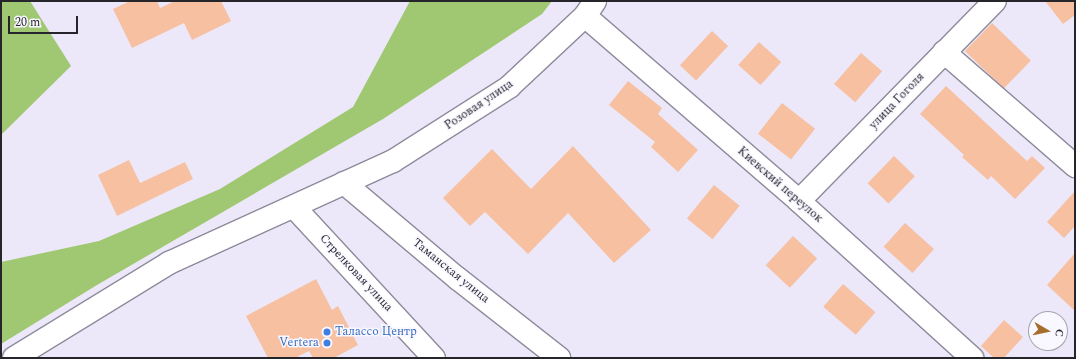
<!DOCTYPE html>
<meta charset="utf-8">
<style>
body{margin:0}
#map{position:relative;width:1076px;height:359px;overflow:hidden;background:#ece8fa;font-family:Spectral,serif}
div>[style]{position:absolute}
.green>*{inset:0;background:#a0c772}
.building>*{inset:0;background:#f6c0a1;transform-origin:0 0}
.roads{filter:drop-shadow(1px 0 #8e8a9b) drop-shadow(-1px 0 #8e8a9b) drop-shadow(0 1px #8e8a9b) drop-shadow(0 -1px #8e8a9b)}
.street>*{height:22px;margin:-11px;padding:0 11px;transform-origin:11px;border-radius:11px;background:#fff}
.secondary>*{height:22px;margin:-11px;padding:0 11px;transform-origin:11px;border-radius:11px;background:#fff}
.dots>*{width:11px;height:11px;translate:-50% -50%;box-sizing:border-box;border:2px solid #f9f7ff;border-radius:50%}
span{translate:-50% -50%;white-space:nowrap;text-align:center;line-height:1.15;-webkit-text-stroke:3px #f9f7ff;paint-order:stroke}
.street-label{font-size:12px;color:#27252c}
.shop-label{font-size:12px;color:#366cbe}
.left{translate:0 -50%;text-align:left}
.right{translate:-100% -50%;text-align:right}
.frame{position:absolute;inset:0;border:2px solid #27252c;pointer-events:none}
.north{position:absolute;left:1028px;top:311px;width:40px;height:40px;box-sizing:border-box;background:#f9f7ff;border:1px solid #a5a3ab;border-radius:50%;rotate:99deg;font-size:11px;font-weight:700;line-height:16px;text-align:center;color:#27252c}
.north::after{content:'';display:block;margin:auto;width:14px;height:18px;background:#a76d2c;clip-path:polygon(50% 0,100% 100%,50% 72%,0 100%)}
.scale{position:absolute;left:8px;top:16px;width:70px;height:18px;box-sizing:border-box;border:2px solid #27252c;border-top:0;padding-left:5px;font-size:12px;line-height:14px;white-space:nowrap;color:#27252c;-webkit-text-stroke:3px #f9f7ff;paint-order:stroke}
</style>
<div id="map">
<div class="green">
<div style="clip-path:polygon(1px 1px,30px 1px,71px 66px,1px 135px)"></div>
<div style="clip-path:polygon(410px 1px,552px 1px,542px 14px,383px 119px,97px 285px,1px 344px,1px 262px,99px 241px,220px 189px,353px 107px)"></div>
</div>
<div class="building">
<div style="clip-path:polygon(130px 1px,157px 1px,160px 8px,175px 1px,221px 1px,231px 21px,192px 40px,184px 23px,132px 48px,113px 9px)"></div>
<div style="clip-path:polygon(1045px 1px,1075px 1px,1075px 15px,1063px 24px)"></div>
<div style="left:992px;top:23px;width:54px;height:39px;rotate:44deg"></div>
<div style="left:712px;top:31px;width:22px;height:47px;rotate:43deg"></div>
<div style="left:759px;top:42px;width:30px;height:31px;rotate:42deg"></div>
<div style="left:861px;top:53px;width:28px;height:41px;rotate:41deg"></div>
<div style="clip-path:polygon(628px 81px,662px 108px,658px 114px,698px 150px,678px 172px,651px 147px,655px 142px,609px 105px)"></div>
<div style="clip-path:polygon(946px 86px,1027px 161px,1032px 156px,1045px 168px,1015px 199px,991px 176px,988px 180px,962px 157px,964px 155px,920px 114px)"></div>
<div style="left:782px;top:103px;width:42px;height:39px;rotate:38deg"></div>
<div style="clip-path:polygon(573px 146px,651px 230px,614px 263px,568px 213px,528px 254px,485px 212px,470px 226px,443px 198px,492px 149px,531px 189px)"></div>
<div style="left:894px;top:156px;width:29px;height:38px;rotate:44deg"></div>
<div style="clip-path:polygon(129px 160px,140px 183px,185px 162px,193px 179px,117px 216px,98px 175px)"></div>
<div style="left:714px;top:185px;width:33px;height:43px;rotate:39deg"></div>
<div style="clip-path:polygon(1075px 191px,1075px 226px,1064px 238px,1047px 222px)"></div>
<div style="left:905px;top:223px;width:39px;height:32px;rotate:42deg"></div>
<div style="left:793px;top:236px;width:33px;height:40px;rotate:43deg"></div>
<div style="clip-path:polygon(1075px 253px,1075px 311px,1047px 285px)"></div>
<div style="clip-path:polygon(316px 279px,332px 310px,338px 306px,358px 345px,334px 358px,313px 358px,309px 351px,295px 358px,268px 358px,246px 316px)"></div>
<div style="left:843px;top:284px;width:43px;height:30px;rotate:41deg"></div>
<div style="clip-path:polygon(1004px 320px,1023px 337px,1004px 358px,994px 358px,981px 346px)"></div>
</div>
<div class="roads">
<div class="street">
<div style="left:585px;top:16px;width:283px;rotate:40.8deg"></div>
<div style="left:799px;top:201px;width:234px;rotate:42.2deg"></div>
<div style="left:944px;top:52px;width:174px;rotate:41deg"></div>
<div style="left:344px;top:183px;width:148px;rotate:40.1deg"></div>
<div style="left:457px;top:278px;width:130px;rotate:38.1deg"></div>
<div style="left:799px;top:201px;width:280px;rotate:-45.6deg"></div>
<div style="left:294px;top:207px;width:206px;rotate:47.2deg"></div>
</div>
<div class="secondary">
<div style="left:14px;top:358px;width:182px;rotate:-31.5deg"></div>
<div style="left:169px;top:263px;width:246px;rotate:-24.5deg"></div>
<div style="left:393px;top:161px;width:138px;rotate:-32.5deg"></div>
<div style="left:509px;top:87px;width:104px;rotate:-43.1deg"></div>
<div style="left:585px;top:16px;width:18px;rotate:-56deg"></div>
</div>
</div>
<div class="dots">
<div style="left:327px;top:332px;background:#3f7fe0"></div>
<div style="left:327px;top:343px;background:#3f7fe0"></div>
</div>
<div class="street-label">
<span style="left:897px;top:101px;rotate:-46deg">улица Гоголя</span>
<span style="left:479px;top:105px;rotate:-34deg">Розовая улица</span>
<span style="left:780px;top:185px;rotate:41deg">Киевский переулок</span>
<span style="left:451px;top:271px;rotate:39deg">Таманская улица</span>
<span style="left:356px;top:273px;rotate:47deg">Стрелковая улица</span>
</div>
<div class="shop-label">
<span class="left" style="left:335px;top:332px">Талассо Центр</span>
<span class="right" style="left:319px;top:343px">Vertera</span>
</div>
<div class="frame"></div>
<div class="north">С</div>
<div class="scale">20 m</div>
</div>
